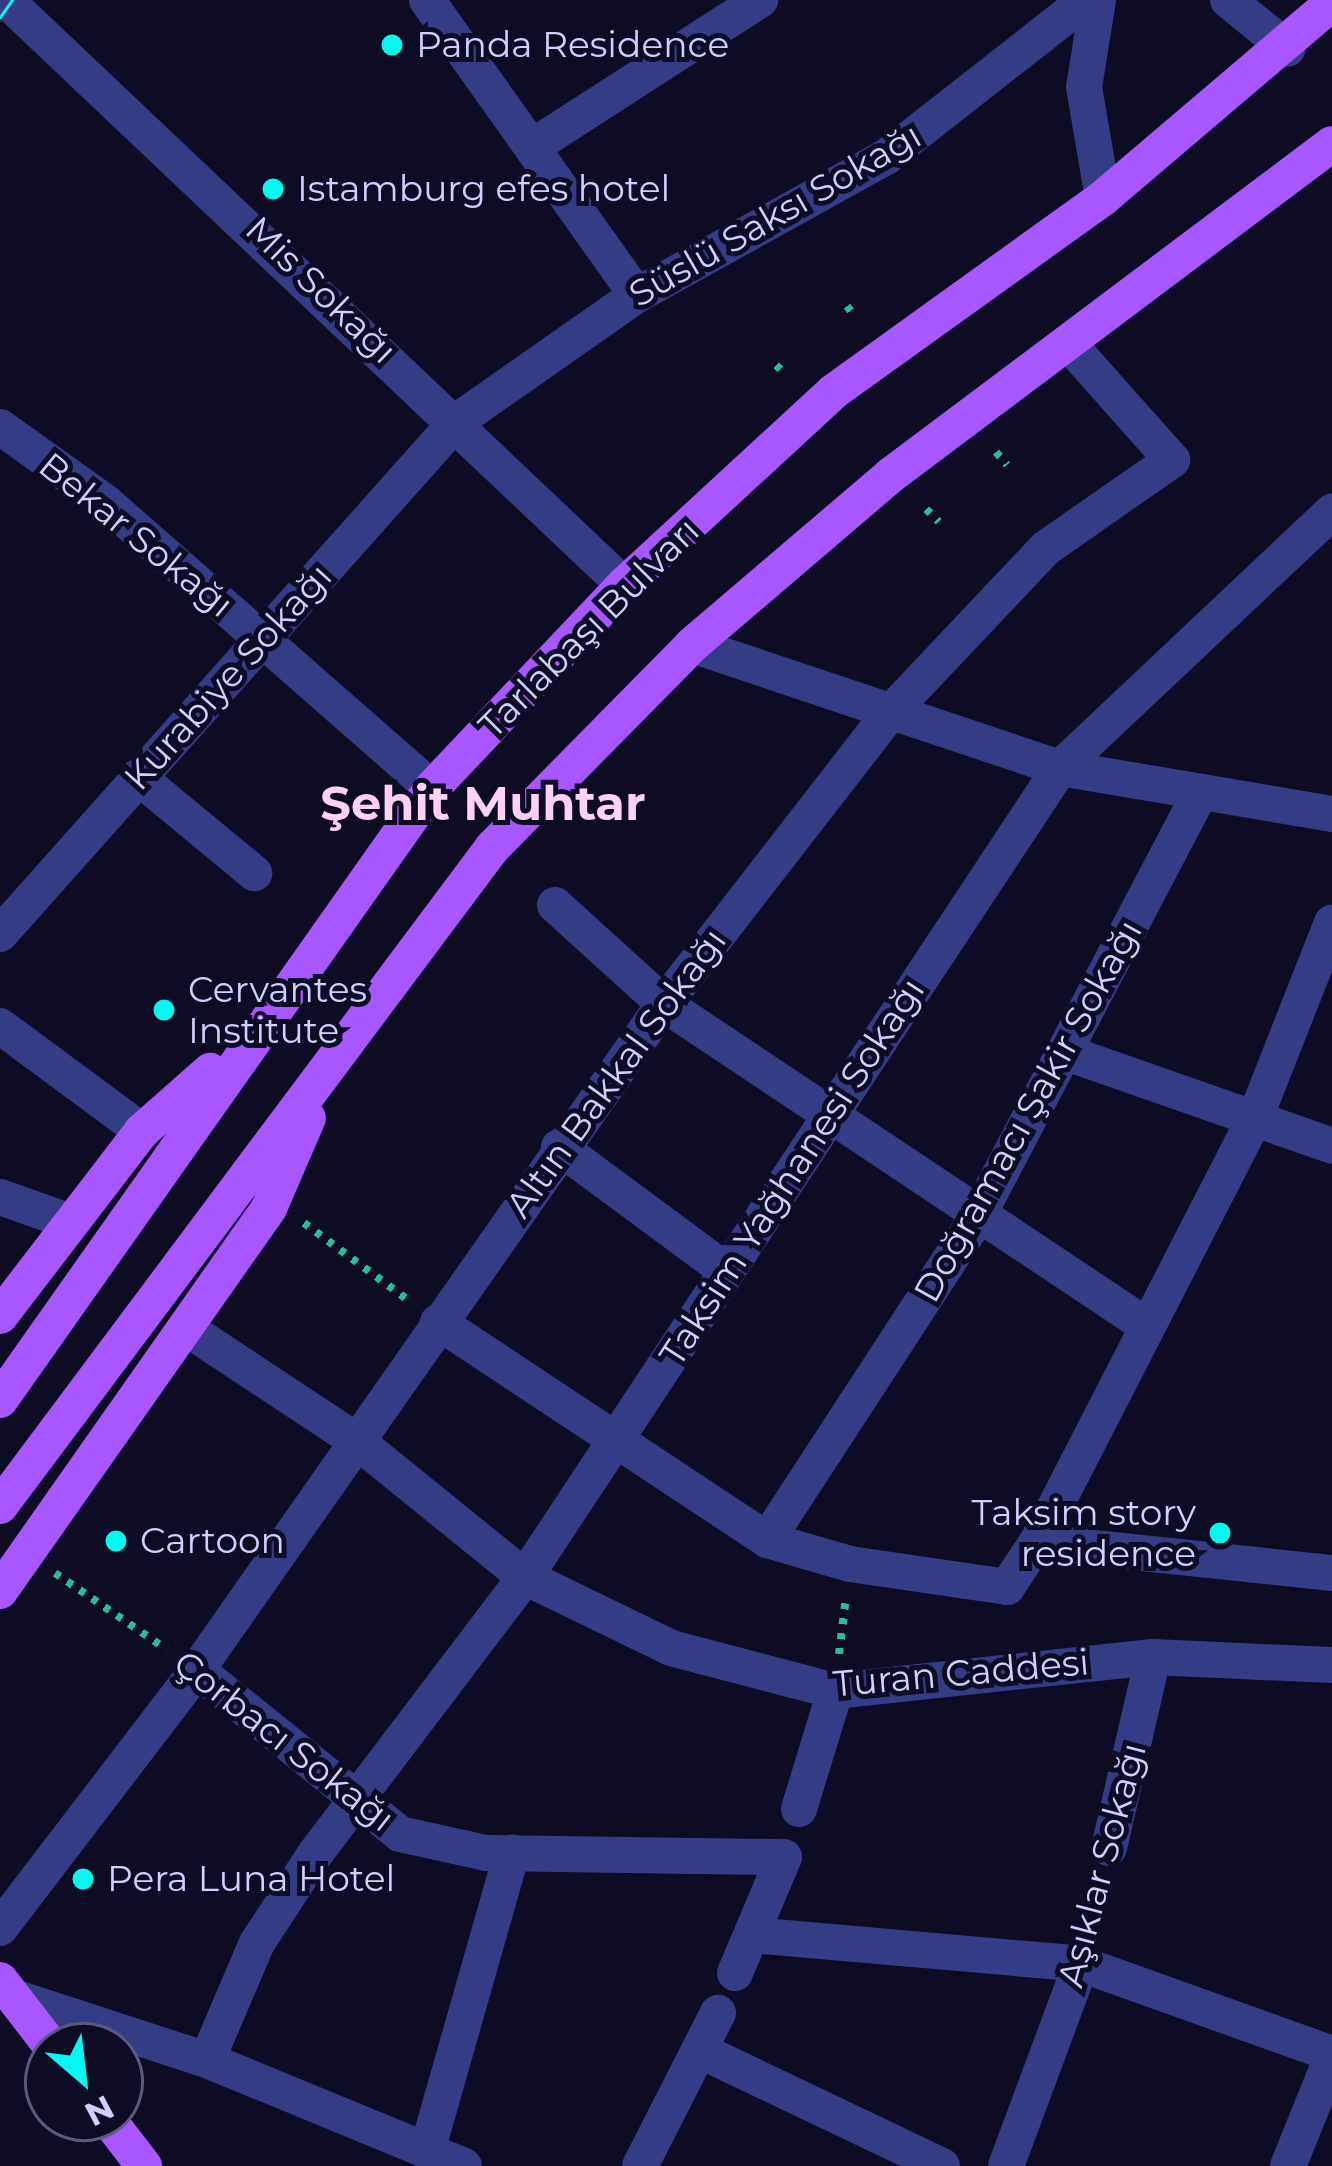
<!DOCTYPE html>
<meta charset="utf-8">
<style>
body{margin:0}
#map{position:relative;width:1332px;height:2166px;overflow:hidden;background:#0d0c24;font-family:Montserrat,sans-serif}
div>[style]{position:absolute}
.path>*{height:8px;margin-top:-4px;transform-origin:0;background:repeating-linear-gradient(90deg,#26bc9e 0 6px,transparent 0 15px)}
.minor>*{height:36px;margin:-18px;padding:0 18px;transform-origin:18px;border-radius:18px;background:#343c86}
.major>*{height:36px;margin:-18px;padding:0 18px;transform-origin:18px;border-radius:18px;background:#a856ff}
.tram>*{height:3px;margin:-1.5px;padding:0 1.5px;transform-origin:1.5px;border-radius:1.5px;background:#00faf0}
.dots>*{width:33px;height:33px;translate:-50% -50%;box-sizing:border-box;border:6px solid #0d0c24;border-radius:50%}
span{translate:-50% -50%;white-space:nowrap;text-align:center;line-height:1.15;-webkit-text-stroke:10px #0d0c24;paint-order:stroke}
.poi-label{font-size:36px;color:#cfd0ff}
.left{translate:0 -50%;text-align:left}
.right{translate:-100% -50%;text-align:right}
.street-label{font-size:36px;color:#cfd0ff}
.district-label{font-size:48px;color:#ffd1f5;font-weight:700}
.north{position:absolute;left:24px;top:2022px;width:120px;height:120px;box-sizing:border-box;background:#0d0c24;border:3px solid #5b5a7c;border-radius:50%;rotate:152deg;font-size:33px;font-weight:700;line-height:48px;text-align:center;color:#cfd0ff}
.north::after{content:'';display:block;margin:auto;width:42px;height:54px;background:#00faf0;clip-path:polygon(50% 0,100% 100%,50% 72%,0 100%)}
</style>
<div id="map">
<div class="path">
<div style="left:847px;top:306px;width:9px;rotate:54deg"></div>
<div style="left:776px;top:365px;width:14px;rotate:45deg"></div>
<div style="left:996px;top:452px;width:17px;rotate:50deg"></div>
<div style="left:926px;top:509px;width:18px;rotate:45deg"></div>
<div style="left:304px;top:1223px;width:134px;rotate:36.5deg"></div>
<div style="left:55px;top:1573px;width:135px;rotate:34.4deg"></div>
<div style="left:839px;top:1654px;width:57px;rotate:-83deg"></div>
<div style="left:1090px;top:1928px;width:45px;rotate:-77.2deg"></div>
</div>
<div class="minor">
<div style="left:6px;top:0;width:851px;rotate:43.43deg"></div>
<div style="left:427px;top:0;width:362px;rotate:54.6deg"></div>
<div style="left:1098px;top:0;width:88px;rotate:99.1deg"></div>
<div style="left:1084px;top:87px;width:113px;rotate:80.3deg"></div>
<div style="left:1228px;top:0;width:77px;rotate:39.2deg"></div>
<div style="left:535px;top:145px;width:268px;rotate:-32.8deg"></div>
<div style="left:0;top:427px;width:129px;rotate:35.5deg"></div>
<div style="left:105px;top:502px;width:434px;rotate:41.2deg"></div>
<div style="left:692px;top:645px;width:388px;rotate:18.5deg"></div>
<div style="left:1060px;top:768px;width:276px;rotate:9.6deg"></div>
<div style="left:138px;top:777px;width:151px;rotate:39.6deg"></div>
<div style="left:555px;top:905px;width:147px;rotate:42.2deg"></div>
<div style="left:664px;top:1004px;width:580px;rotate:33.69deg"></div>
<div style="left:0;top:934px;width:687px;rotate:-48.3deg"></div>
<div style="left:457px;top:421px;width:220px;rotate:-35deg"></div>
<div style="left:637px;top:295px;width:285px;rotate:-29deg"></div>
<div style="left:886px;top:157px;width:254px;rotate:-38.1deg"></div>
<div style="left:0;top:1026px;width:177px;rotate:36.5deg"></div>
<div style="left:1067px;top:1053px;width:281px;rotate:19.3deg"></div>
<div style="left:559px;top:1147px;width:205px;rotate:36.5deg"></div>
<div style="left:0;top:1197px;width:75px;rotate:19.4deg"></div>
<div style="left:438px;top:1322px;width:395px;rotate:33.5deg"></div>
<div style="left:767px;top:1540px;width:86px;rotate:16.1deg"></div>
<div style="left:850px;top:1564px;width:159px;rotate:8.3deg"></div>
<div style="left:1007px;top:1587px;width:54px;rotate:-56.3deg"></div>
<div style="left:1037px;top:1542px;width:297px;rotate:6deg"></div>
<div style="left:189px;top:1330px;width:203px;rotate:33.5deg"></div>
<div style="left:358px;top:1442px;width:215px;rotate:39deg"></div>
<div style="left:525px;top:1577px;width:162px;rotate:25.9deg"></div>
<div style="left:671px;top:1648px;width:170px;rotate:14.7deg"></div>
<div style="left:835px;top:1691px;width:320px;rotate:-6.1deg"></div>
<div style="left:1153px;top:1657px;width:179px;rotate:2.6deg"></div>
<div style="left:767px;top:1540px;width:387px;rotate:-56.9deg"></div>
<div style="left:978px;top:1216px;width:475px;rotate:-62.3deg"></div>
<div style="left:1037px;top:1542px;width:477px;rotate:-62.8deg"></div>
<div style="left:1255px;top:1118px;width:210px;rotate:-68.5deg"></div>
<div style="left:197px;top:1670px;width:261px;rotate:38.9deg"></div>
<div style="left:400px;top:1834px;width:88px;rotate:12.5deg"></div>
<div style="left:486px;top:1853px;width:298px;rotate:0.8deg"></div>
<div style="left:784px;top:1857px;width:126px;rotate:112.9deg"></div>
<div style="left:799px;top:1809px;width:123px;rotate:-73deg"></div>
<div style="left:1109px;top:1848px;width:196px;rotate:-77deg"></div>
<div style="left:0;top:1928px;width:325px;rotate:-52.6deg"></div>
<div style="left:197px;top:1670px;width:813px;rotate:-54.96deg"></div>
<div style="left:664px;top:1004px;width:366px;rotate:-52.2deg"></div>
<div style="left:888px;top:715px;width:230px;rotate:-46.6deg"></div>
<div style="left:1046px;top:548px;width:154px;rotate:-34.9deg"></div>
<div style="left:1172px;top:460px;width:157px;rotate:-131.6deg"></div>
<div style="left:752px;top:1935px;width:330px;rotate:5deg"></div>
<div style="left:1081px;top:1964px;width:267px;rotate:19.7deg"></div>
<div style="left:14px;top:1997px;width:203px;rotate:18.1deg"></div>
<div style="left:207px;top:2060px;width:278px;rotate:22.4deg"></div>
<div style="left:701px;top:2051px;width:267px;rotate:25.5deg"></div>
<div style="left:207px;top:2060px;width:127px;rotate:-66.9deg"></div>
<div style="left:257px;top:1943px;width:106px;rotate:-56.9deg"></div>
<div style="left:315px;top:1854px;width:348px;rotate:-52.8deg"></div>
<div style="left:525px;top:1577px;width:970px;rotate:-56.52deg"></div>
<div style="left:1060px;top:768px;width:374px;rotate:-43.3deg"></div>
<div style="left:429px;top:2144px;width:303px;rotate:-74.1deg"></div>
<div style="left:640px;top:2166px;width:172px;rotate:-63deg"></div>
<div style="left:1006px;top:2166px;width:215px;rotate:-69.6deg"></div>
<div style="left:1288px;top:2166px;width:118px;rotate:-68deg"></div>
</div>
<div class="major">
<div style="left:0;top:1316px;width:233px;rotate:-52.5deg"></div>
<div style="left:142px;top:1131px;width:91px;rotate:-41.4deg"></div>
<div style="left:0;top:1400px;width:749px;rotate:-54.78deg"></div>
<div style="left:432px;top:788px;width:279px;rotate:-46.6deg"></div>
<div style="left:624px;top:585px;width:284px;rotate:-42.7deg"></div>
<div style="left:833px;top:392px;width:332px;rotate:-35.7deg"></div>
<div style="left:1103px;top:198px;width:301px;rotate:-40.4deg"></div>
<div style="left:0;top:1506px;width:822px;rotate:-53.21deg"></div>
<div style="left:492px;top:848px;width:285px;rotate:-45.4deg"></div>
<div style="left:692px;top:645px;width:262px;rotate:-40.5deg"></div>
<div style="left:891px;top:475px;width:551px;rotate:-36.89deg"></div>
<div style="left:0;top:1591px;width:468px;rotate:-54.9deg"></div>
<div style="left:269px;top:1208px;width:98px;rotate:-66.6deg"></div>
<div style="left:0;top:1980px;width:83px;rotate:52.3deg"></div>
<div style="left:107px;top:2118px;width:61px;rotate:52.4deg"></div>
</div>
<div class="tram">
<div style="left:0;top:17px;width:21px;rotate:-55deg"></div>
</div>
<div class="dots">
<div style="left:392px;top:45px;background:#00faf0"></div>
<div style="left:273px;top:189px;background:#00faf0"></div>
<div style="left:164px;top:1010px;background:#00faf0"></div>
<div style="left:1220px;top:1533px;background:#00faf0"></div>
<div style="left:116px;top:1541px;background:#00faf0"></div>
<div style="left:83px;top:1879px;background:#00faf0"></div>
</div>
<div class="poi-label">
<span class="left" style="left:416px;top:45px">Panda Residence</span>
<span class="left" style="left:297px;top:189px">Istamburg efes hotel</span>
<span class="left" style="left:188px;top:1010px">Cervantes<br>Institute</span>
<span class="right" style="left:1196px;top:1533px">Taksim story<br>residence</span>
<span class="left" style="left:140px;top:1541px">Cartoon</span>
<span class="left" style="left:107px;top:1879px">Pera Luna Hotel</span>
</div>
<div class="street-label">
<span style="left:775px;top:215px;rotate:-30deg">Süslü Saksı Sokağı</span>
<span style="left:321px;top:290px;rotate:44deg">Mis Sokağı</span>
<span style="left:136px;top:535px;rotate:39deg">Bekar Sokağı</span>
<span style="left:589px;top:628px;rotate:-45deg">Tarlabaşı Bulvarı</span>
<span style="left:228px;top:677px;rotate:-48deg">Kurabiye Sokağı</span>
<span style="left:616px;top:1073px;rotate:-54deg">Altın Bakkal Sokağı</span>
<span style="left:1028px;top:1111px;rotate:-61deg">Doğramacı Şakir Sokağı</span>
<span style="left:792px;top:1172px;rotate:-57deg">Taksim Yağhanesi Sokağı</span>
<span style="left:961px;top:1673px;rotate:-5deg">Turan Caddesi</span>
<span style="left:284px;top:1741px;rotate:38deg">Çorbacı Sokağı</span>
<span style="left:1102px;top:1865px;rotate:-75deg">Aşıklar Sokağı</span>
</div>
<div class="district-label">
<span style="left:483px;top:804px">Şehit Muhtar</span>
</div>
<div class="north">N</div>
</div>
